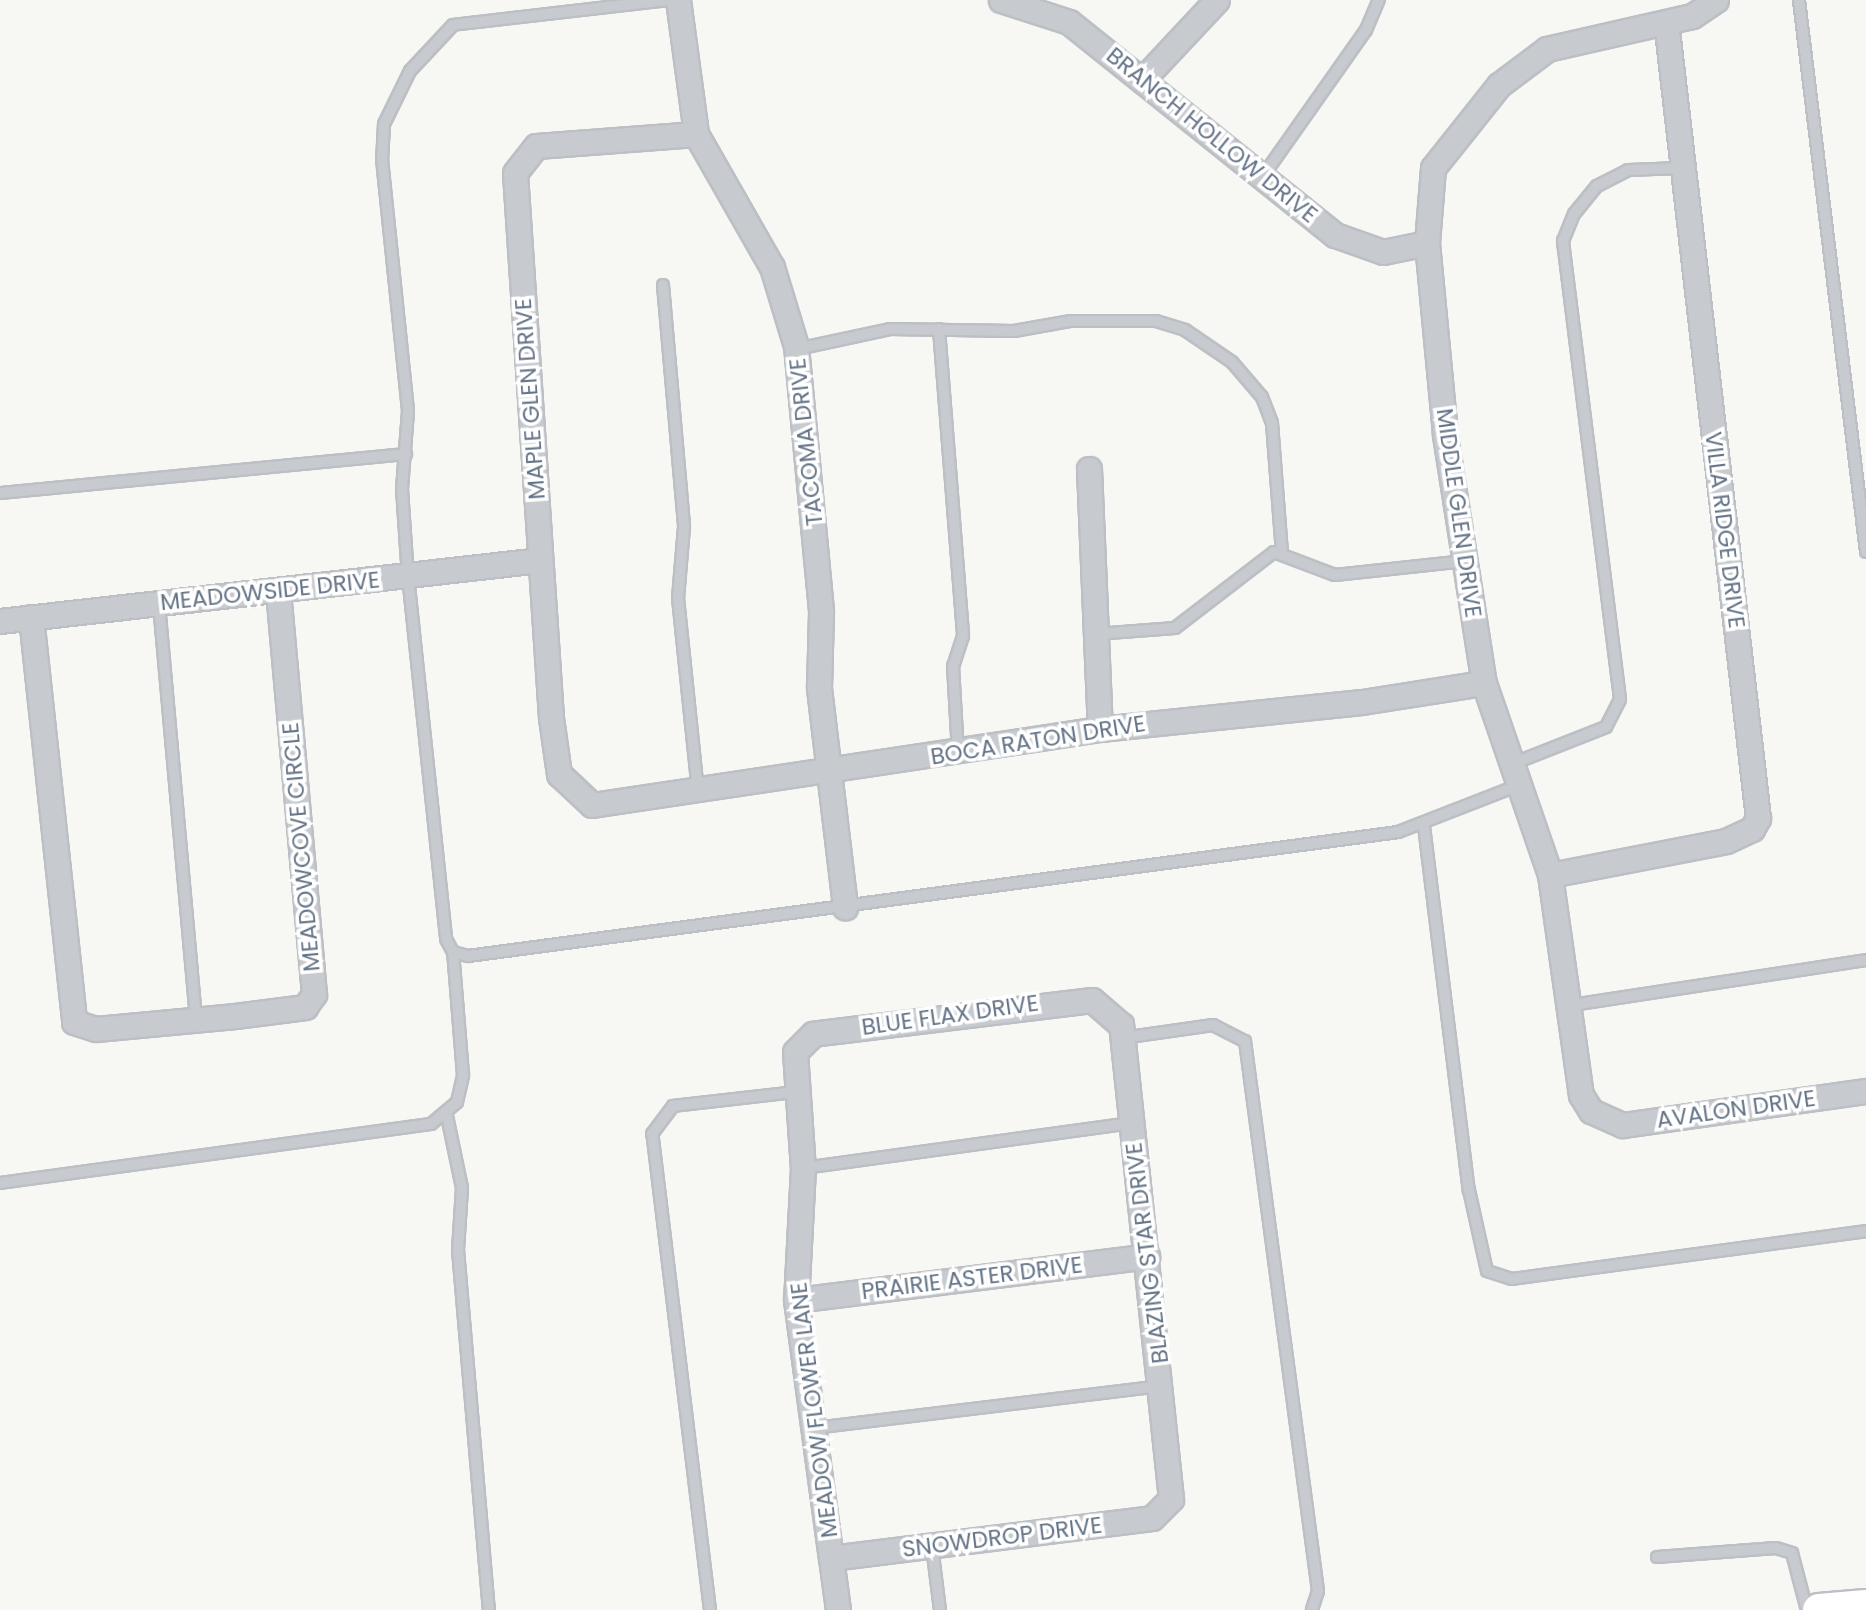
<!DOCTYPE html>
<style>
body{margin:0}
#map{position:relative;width:1866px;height:1610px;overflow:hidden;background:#f7f8f4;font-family:Poppins,sans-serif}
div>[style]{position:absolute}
.roads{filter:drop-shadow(2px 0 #bcbfc4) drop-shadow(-2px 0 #bcbfc4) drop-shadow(0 2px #bcbfc4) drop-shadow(0 -2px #bcbfc4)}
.lane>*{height:10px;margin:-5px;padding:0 5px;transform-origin:5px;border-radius:5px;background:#c7cace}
.street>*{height:23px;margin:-11.5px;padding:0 11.5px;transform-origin:11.5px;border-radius:11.5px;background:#c7cace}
.secondary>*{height:32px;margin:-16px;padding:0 16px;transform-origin:16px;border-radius:16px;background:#fff}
span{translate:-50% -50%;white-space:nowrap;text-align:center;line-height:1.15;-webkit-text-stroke:7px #fff;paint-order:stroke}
.street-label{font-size:23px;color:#657487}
</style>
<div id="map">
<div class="roads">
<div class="lane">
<div style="left:668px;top:0;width:216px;rotate:173.4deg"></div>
<div style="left:453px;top:25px;width:63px;rotate:133.1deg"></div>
<div style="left:410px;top:71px;width:59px;rotate:116.1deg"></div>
<div style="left:384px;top:124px;width:35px;rotate:93deg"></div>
<div style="left:382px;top:159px;width:253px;rotate:84.1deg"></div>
<div style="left:408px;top:411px;width:78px;rotate:94.4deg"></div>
<div style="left:402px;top:489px;width:87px;rotate:86.1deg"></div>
<div style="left:408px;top:576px;width:365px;rotate:84deg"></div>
<div style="left:446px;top:939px;width:15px;rotate:62deg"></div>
<div style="left:453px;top:952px;width:16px;rotate:15deg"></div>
<div style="left:468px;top:956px;width:938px;rotate:-7.59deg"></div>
<div style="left:1398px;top:832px;width:130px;rotate:-21.2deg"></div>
<div style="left:1799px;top:0;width:556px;rotate:83.08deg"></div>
<div style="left:1263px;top:176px;width:179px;rotate:-54.8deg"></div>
<div style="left:1366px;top:30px;width:33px;rotate:-67deg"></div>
<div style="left:663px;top:285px;width:243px;rotate:85deg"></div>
<div style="left:684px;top:527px;width:71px;rotate:94.8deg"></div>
<div style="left:678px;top:598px;width:194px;rotate:84.1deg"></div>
<div style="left:939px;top:329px;width:308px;rotate:85.5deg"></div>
<div style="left:963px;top:636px;width:32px;rotate:108deg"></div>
<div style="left:953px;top:666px;width:86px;rotate:86.7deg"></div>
<div style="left:797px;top:349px;width:95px;rotate:-12.1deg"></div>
<div style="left:890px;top:329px;width:124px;rotate:0.9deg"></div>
<div style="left:1014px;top:331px;width:58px;rotate:-10deg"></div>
<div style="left:1071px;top:321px;width:85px"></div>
<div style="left:1156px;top:321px;width:30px;rotate:17deg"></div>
<div style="left:1185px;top:330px;width:57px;rotate:34.2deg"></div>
<div style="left:1232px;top:362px;width:46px;rotate:49.4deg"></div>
<div style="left:1262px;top:397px;width:28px;rotate:69deg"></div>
<div style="left:1272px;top:423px;width:131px;rotate:85.6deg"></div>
<div style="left:0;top:493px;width:408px;rotate:-5.5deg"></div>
<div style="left:159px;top:604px;width:417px;rotate:84.9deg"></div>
<div style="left:1096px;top:634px;width:79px;rotate:-4.3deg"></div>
<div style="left:1175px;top:628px;width:125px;rotate:-37.5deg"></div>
<div style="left:1274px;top:552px;width:65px;rotate:20.7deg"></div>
<div style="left:1335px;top:575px;width:131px;rotate:-6.1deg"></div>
<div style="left:1512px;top:764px;width:101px;rotate:-21.5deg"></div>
<div style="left:1606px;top:727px;width:31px;rotate:-63deg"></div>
<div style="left:1620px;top:699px;width:462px;rotate:-97.1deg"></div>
<div style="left:1563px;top:241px;width:29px;rotate:-68deg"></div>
<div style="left:1574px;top:214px;width:36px;rotate:-51deg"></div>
<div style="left:1597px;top:186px;width:35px;rotate:-27deg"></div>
<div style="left:1628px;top:170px;width:53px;rotate:-2.2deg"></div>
<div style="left:1424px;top:826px;width:367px;rotate:83deg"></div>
<div style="left:1469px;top:1190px;width:83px;rotate:77.5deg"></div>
<div style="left:1487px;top:1271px;width:26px;rotate:18deg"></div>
<div style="left:1512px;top:1279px;width:357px;rotate:-7.7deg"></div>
<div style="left:1572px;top:1005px;width:297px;rotate:-8.7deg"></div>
<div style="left:1122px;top:1038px;width:92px;rotate:-8.1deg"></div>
<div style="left:1213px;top:1025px;width:36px;rotate:27deg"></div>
<div style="left:1245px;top:1041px;width:555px;rotate:82.44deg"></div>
<div style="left:1318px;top:1591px;width:20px;rotate:108deg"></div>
<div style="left:447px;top:1116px;width:74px;rotate:78.2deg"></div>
<div style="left:462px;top:1188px;width:62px;rotate:93.7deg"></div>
<div style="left:458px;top:1250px;width:361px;rotate:85.1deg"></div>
<div style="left:803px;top:1168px;width:332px;rotate:-7.8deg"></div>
<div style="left:0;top:1183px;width:435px;rotate:-7.8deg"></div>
<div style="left:431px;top:1124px;width:34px;rotate:-40deg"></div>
<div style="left:457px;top:1102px;width:28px;rotate:-77deg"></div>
<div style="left:463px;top:1075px;width:123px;rotate:-94.6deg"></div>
<div style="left:814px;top:1428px;width:348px;rotate:-6.9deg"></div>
<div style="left:932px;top:1546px;width:64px;rotate:82.9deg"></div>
<div style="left:1657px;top:1557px;width:119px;rotate:-4.3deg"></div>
<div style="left:1776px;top:1548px;width:17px;rotate:17deg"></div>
<div style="left:1792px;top:1553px;width:59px;rotate:75.3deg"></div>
<div style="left:710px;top:1610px;width:480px;rotate:-96.9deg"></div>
<div style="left:652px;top:1134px;width:35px;rotate:-53deg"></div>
<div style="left:673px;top:1106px;width:124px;rotate:-6.5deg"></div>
</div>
<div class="street">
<div style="left:678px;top:0;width:135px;rotate:82.3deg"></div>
<div style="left:696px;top:134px;width:153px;rotate:60.3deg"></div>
<div style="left:772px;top:267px;width:83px;rotate:73.1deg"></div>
<div style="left:796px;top:346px;width:267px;rotate:84.6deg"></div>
<div style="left:821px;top:612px;width:76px;rotate:91.5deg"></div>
<div style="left:819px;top:688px;width:221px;rotate:83.2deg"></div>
<div style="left:1001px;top:0;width:71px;rotate:17.9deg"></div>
<div style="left:1069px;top:22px;width:341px;rotate:38.7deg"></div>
<div style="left:1335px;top:235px;width:51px;rotate:19.5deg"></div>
<div style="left:1383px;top:252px;width:45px;rotate:-11.6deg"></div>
<div style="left:1716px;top:0;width:29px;rotate:146deg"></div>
<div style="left:1692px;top:16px;width:149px;rotate:167.2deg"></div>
<div style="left:1547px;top:49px;width:60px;rotate:143.1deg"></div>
<div style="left:1499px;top:85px;width:106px;rotate:128.5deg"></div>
<div style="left:1433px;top:168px;width:75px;rotate:94.6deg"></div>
<div style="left:1427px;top:243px;width:193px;rotate:84.6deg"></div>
<div style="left:1445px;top:435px;width:251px;rotate:81.1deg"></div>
<div style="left:1484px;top:683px;width:203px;rotate:71deg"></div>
<div style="left:1550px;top:875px;width:222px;rotate:82deg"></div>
<div style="left:1581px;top:1095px;width:19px;rotate:58deg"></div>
<div style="left:1591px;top:1111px;width:35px;rotate:24deg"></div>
<div style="left:1623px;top:1125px;width:245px;rotate:-8deg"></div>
<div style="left:1143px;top:79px;width:108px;rotate:-46.9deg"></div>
<div style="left:696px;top:134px;width:160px;rotate:175.7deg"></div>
<div style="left:536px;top:146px;width:34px;rotate:128deg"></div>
<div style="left:515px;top:173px;width:546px;rotate:86.22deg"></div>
<div style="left:551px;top:718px;width:57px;rotate:81.9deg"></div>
<div style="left:559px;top:774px;width:45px;rotate:43.2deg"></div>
<div style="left:592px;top:805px;width:514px;rotate:-8.51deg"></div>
<div style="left:1100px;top:729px;width:263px;rotate:-5.9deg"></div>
<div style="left:1362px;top:702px;width:123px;rotate:-8.9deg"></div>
<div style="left:1089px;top:469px;width:260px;rotate:87.6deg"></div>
<div style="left:31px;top:617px;width:407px;rotate:83.9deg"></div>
<div style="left:74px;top:1022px;width:23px;rotate:18deg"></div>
<div style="left:96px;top:1029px;width:140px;rotate:-5.3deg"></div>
<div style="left:235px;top:1016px;width:71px;rotate:-7.3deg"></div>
<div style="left:305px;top:1007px;width:16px;rotate:-55deg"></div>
<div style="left:314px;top:994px;width:405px;rotate:-95.1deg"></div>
<div style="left:0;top:621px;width:543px;rotate:-6.44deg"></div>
<div style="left:1550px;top:875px;width:179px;rotate:-10.9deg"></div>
<div style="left:1726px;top:841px;width:29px;rotate:-25deg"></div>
<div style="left:1752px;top:829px;width:13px;rotate:-61deg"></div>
<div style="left:1758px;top:818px;width:801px;rotate:-96.59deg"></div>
<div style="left:796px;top:1300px;width:354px;rotate:-7.1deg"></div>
<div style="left:831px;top:1558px;width:323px;rotate:-7.1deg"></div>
<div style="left:1152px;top:1518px;width:27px;rotate:-45deg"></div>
<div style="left:1171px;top:1499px;width:477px;rotate:-96deg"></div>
<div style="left:1121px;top:1025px;width:38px;rotate:-139deg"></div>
<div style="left:1092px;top:1000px;width:281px;rotate:173.1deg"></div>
<div style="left:813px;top:1034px;width:25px;rotate:135deg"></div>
<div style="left:795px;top:1052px;width:116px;rotate:86.1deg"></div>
<div style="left:803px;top:1168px;width:132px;rotate:93deg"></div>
<div style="left:796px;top:1300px;width:260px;rotate:82.3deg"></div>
<div style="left:831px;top:1558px;width:52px;rotate:82.3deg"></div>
</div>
<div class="secondary">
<div style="left:1819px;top:1610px;width:47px;rotate:-4.9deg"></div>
</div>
</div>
<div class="street-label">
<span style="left:1212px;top:135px;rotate:39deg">BRANCH HOLLOW DRIVE</span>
<span style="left:530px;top:399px;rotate:-94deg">MAPLE GLEN DRIVE</span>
<span style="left:806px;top:442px;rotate:-96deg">TACOMA DRIVE</span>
<span style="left:1459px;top:513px;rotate:82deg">MIDDLE GLEN DRIVE</span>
<span style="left:1725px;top:530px;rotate:83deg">VILLA RIDGE DRIVE</span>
<span style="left:270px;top:591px;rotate:-6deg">MEADOWSIDE DRIVE</span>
<span style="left:1038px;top:740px;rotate:-9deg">BOCA RATON DRIVE</span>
<span style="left:301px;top:847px;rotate:-95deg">MEADOWCOVE CIRCLE</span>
<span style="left:950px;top:1015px;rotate:-8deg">BLUE FLAX DRIVE</span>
<span style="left:1736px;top:1109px;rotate:-8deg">AVALON DRIVE</span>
<span style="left:1147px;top:1253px;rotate:-97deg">BLAZING STAR DRIVE</span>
<span style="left:972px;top:1278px;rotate:-7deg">PRAIRIE ASTER DRIVE</span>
<span style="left:814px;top:1410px;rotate:-97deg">MEADOW FLOWER LANE</span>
<span style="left:1002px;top:1537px;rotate:-7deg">SNOWDROP DRIVE</span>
</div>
</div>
